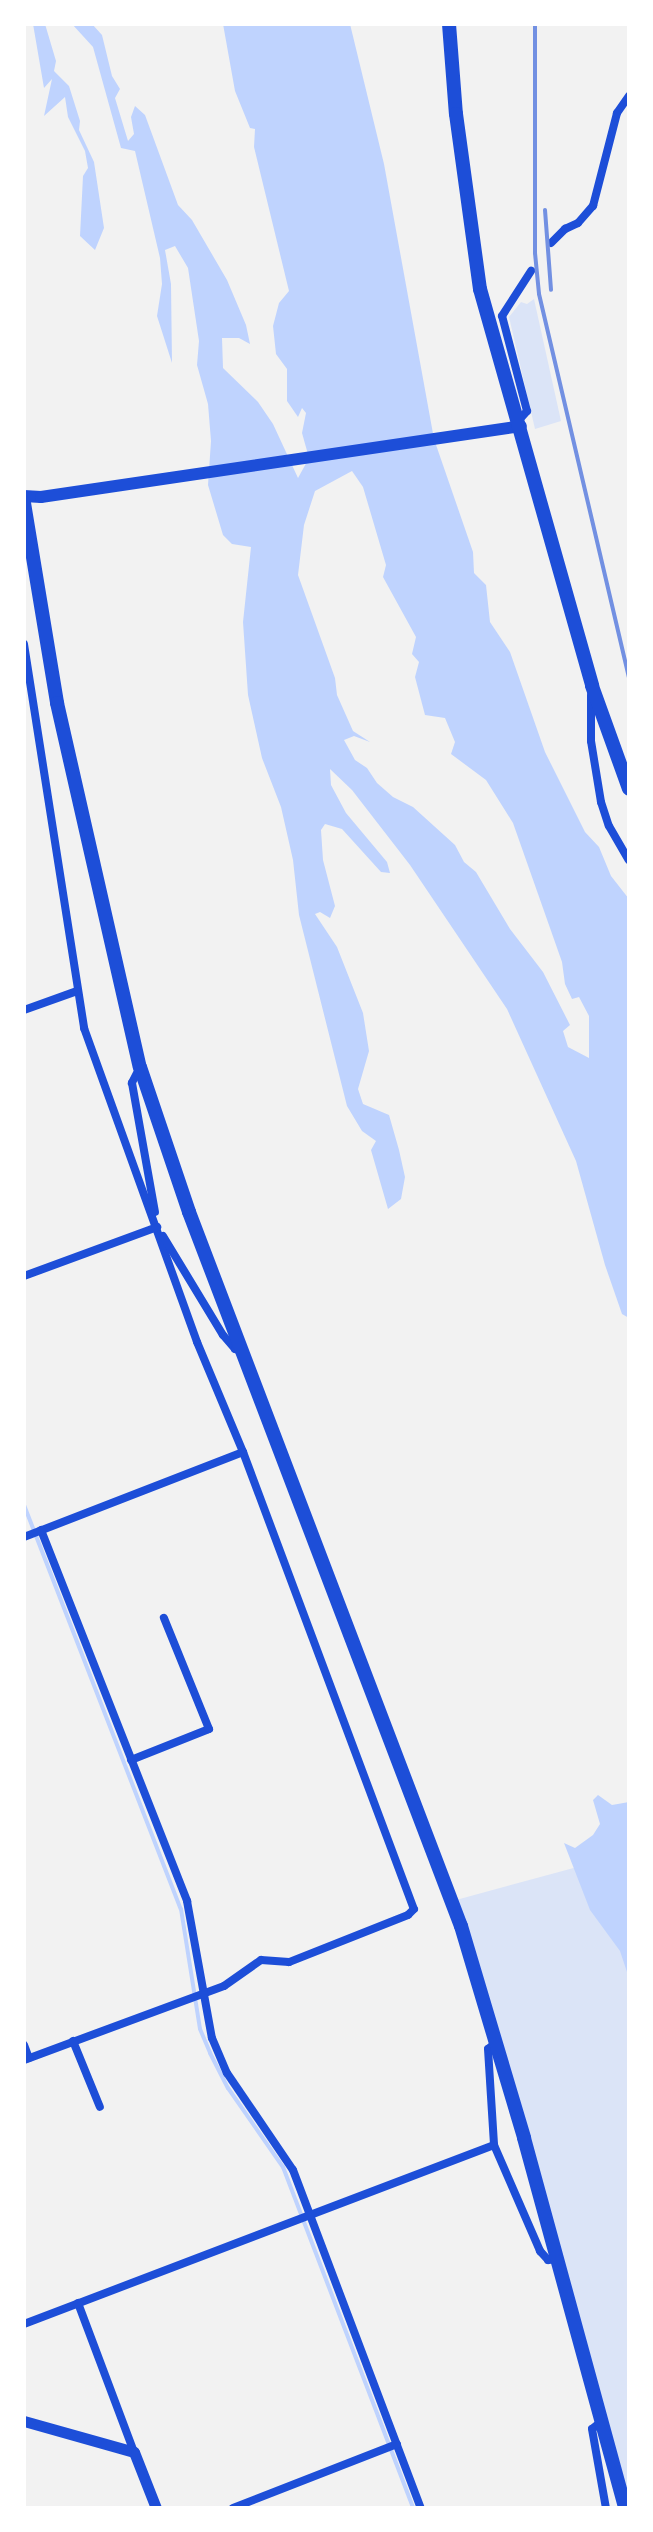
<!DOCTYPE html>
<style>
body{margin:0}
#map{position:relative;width:653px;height:2532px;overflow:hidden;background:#f2f2f2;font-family:Helvetica,sans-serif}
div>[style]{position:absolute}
.green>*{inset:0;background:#dbe4f7}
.water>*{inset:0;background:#bfd3fe}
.stream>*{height:4px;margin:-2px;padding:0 2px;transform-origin:2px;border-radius:2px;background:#bfd3fe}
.minor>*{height:8px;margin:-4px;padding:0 4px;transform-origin:4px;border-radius:4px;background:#1d4ed8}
.tertiary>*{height:11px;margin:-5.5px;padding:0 5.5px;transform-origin:5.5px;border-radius:5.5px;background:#1d4ed8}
.secondary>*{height:12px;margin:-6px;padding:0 6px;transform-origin:6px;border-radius:6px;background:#1d4ed8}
.trunk>*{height:14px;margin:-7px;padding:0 7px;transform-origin:7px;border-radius:7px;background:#1d4ed8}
.rail>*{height:4px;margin:-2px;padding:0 2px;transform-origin:2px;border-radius:2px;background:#7290e2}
span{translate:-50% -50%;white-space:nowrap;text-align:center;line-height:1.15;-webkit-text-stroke:6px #fff;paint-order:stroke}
.frame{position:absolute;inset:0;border:26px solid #fff;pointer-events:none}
</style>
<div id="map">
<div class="green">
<div style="clip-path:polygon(534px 299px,561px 421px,535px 429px,509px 317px,521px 302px,527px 304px)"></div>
<div style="clip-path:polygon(629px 1853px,629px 2496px,456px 1900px)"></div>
</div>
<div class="water">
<div style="clip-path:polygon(33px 24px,45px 24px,56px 61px,54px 71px,69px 86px,80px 121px,79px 130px,94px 162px,104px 228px,95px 250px,80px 236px,83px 176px,88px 168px,85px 151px,68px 117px,65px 97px,44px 116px,52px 79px,44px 88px)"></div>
<div style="clip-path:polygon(evenodd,72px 24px,92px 24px,102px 35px,112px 76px,120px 89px,115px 98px,128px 141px,134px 134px,131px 117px,135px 106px,145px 115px,178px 205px,192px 220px,227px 280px,246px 325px,250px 344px,239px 338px,222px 338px,223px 368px,258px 402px,273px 424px,298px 478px,309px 458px,302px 433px,306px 413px,302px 408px,298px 417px,287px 401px,287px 369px,276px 354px,273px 326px,279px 303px,289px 291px,254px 147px,255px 129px,250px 128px,235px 91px,223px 24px,350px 24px,384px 164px,434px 439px,473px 552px,474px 573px,486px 585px,490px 622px,510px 652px,545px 752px,585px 832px,599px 847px,611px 876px,629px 899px,629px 1318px,622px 1314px,605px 1265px,576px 1161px,507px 1009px,410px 865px,352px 790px,330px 769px,331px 785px,346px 813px,387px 862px,390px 873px,381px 872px,342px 829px,325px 824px,321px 830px,323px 860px,335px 906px,330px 918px,320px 912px,315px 914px,337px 947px,363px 1013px,369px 1051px,358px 1089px,363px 1104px,389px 1115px,399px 1150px,405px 1177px,401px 1199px,388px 1209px,371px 1150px,376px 1141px,362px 1131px,347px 1106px,299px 915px,293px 860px,281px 807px,262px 758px,248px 695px,243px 622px,251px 547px,232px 544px,223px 535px,208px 485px,211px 441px,208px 404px,197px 365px,199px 341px,188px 268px,175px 246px,165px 250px,171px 284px,172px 363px,157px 316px,162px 284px,160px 258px,135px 151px,121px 148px,93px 47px,72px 24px,352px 471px,363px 487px,386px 565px,383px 577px,416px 637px,412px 654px,419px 662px,415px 677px,425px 715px,445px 718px,455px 742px,451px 754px,486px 780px,513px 823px,562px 962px,565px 984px,572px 999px,579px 997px,589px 1016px,589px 1058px,568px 1047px,563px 1031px,570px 1025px,543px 972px,510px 929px,476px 872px,464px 862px,455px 845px,413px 807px,393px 797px,377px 783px,367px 768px,355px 760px,344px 740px,354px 736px,370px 742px,353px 731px,337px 695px,335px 678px,298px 575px,304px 525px,315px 491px,352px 471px)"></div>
<div style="clip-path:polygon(598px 1795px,612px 1805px,629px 1802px,629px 1978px,620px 1951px,590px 1910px,564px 1843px,575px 1848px,593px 1835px,600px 1824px,593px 1800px)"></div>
</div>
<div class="stream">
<div style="left:24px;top:1505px;width:433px;rotate:68.8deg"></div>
<div style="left:181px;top:1909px;width:121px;rotate:81deg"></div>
<div style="left:200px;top:2029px;width:26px;rotate:67deg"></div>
<div style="left:210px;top:2053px;width:39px;rotate:63deg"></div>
<div style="left:228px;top:2088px;width:96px;rotate:55.2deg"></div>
<div style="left:283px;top:2167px;width:365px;rotate:69.1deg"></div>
</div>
<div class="minor">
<div style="left:551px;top:243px;width:20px;rotate:-45deg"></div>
<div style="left:565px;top:229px;width:14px;rotate:-25deg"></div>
<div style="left:578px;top:223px;width:23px;rotate:-49deg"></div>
<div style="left:593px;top:206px;width:96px;rotate:-75.5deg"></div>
<div style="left:617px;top:113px;width:21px;rotate:-55deg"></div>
<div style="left:519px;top:420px;width:12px;rotate:-48deg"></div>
<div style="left:527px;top:411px;width:98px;rotate:-104.7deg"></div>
<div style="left:502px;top:316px;width:54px;rotate:-57.2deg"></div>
<div style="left:24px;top:644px;width:389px;rotate:81.1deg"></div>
<div style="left:84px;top:1028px;width:334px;rotate:70.2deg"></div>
<div style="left:197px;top:1342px;width:119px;rotate:67.3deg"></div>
<div style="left:243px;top:1452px;width:488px;rotate:69.5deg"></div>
<div style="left:414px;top:1909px;width:8px;rotate:135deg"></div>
<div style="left:408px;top:1915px;width:128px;rotate:158.4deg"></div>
<div style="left:289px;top:1962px;width:28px;rotate:-176deg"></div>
<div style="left:261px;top:1960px;width:45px;rotate:144.9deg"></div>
<div style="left:224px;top:1986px;width:213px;rotate:159.7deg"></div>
<div style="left:591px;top:695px;width:46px;rotate:90deg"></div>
<div style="left:591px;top:741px;width:62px;rotate:80.7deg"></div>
<div style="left:601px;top:802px;width:25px;rotate:72deg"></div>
<div style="left:609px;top:826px;width:39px;rotate:60deg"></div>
<div style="left:24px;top:1010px;width:56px;rotate:-19.7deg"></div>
<div style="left:140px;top:1067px;width:18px;rotate:117deg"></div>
<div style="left:132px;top:1083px;width:131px;rotate:79.9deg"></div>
<div style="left:163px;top:1236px;width:116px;rotate:58.8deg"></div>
<div style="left:223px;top:1335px;width:18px;rotate:49deg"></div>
<div style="left:235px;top:1349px;width:8px;rotate:14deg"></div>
<div style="left:24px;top:1276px;width:142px;rotate:-20.2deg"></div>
<div style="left:41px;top:1530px;width:399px;rotate:68.5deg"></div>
<div style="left:187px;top:1901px;width:139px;rotate:79.7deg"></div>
<div style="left:212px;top:2038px;width:38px;rotate:67deg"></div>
<div style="left:227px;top:2073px;width:117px;rotate:55.8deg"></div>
<div style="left:293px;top:2170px;width:361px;rotate:69.3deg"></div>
<div style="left:24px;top:1537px;width:235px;rotate:-21.2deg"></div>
<div style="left:131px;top:1760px;width:84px;rotate:-21.7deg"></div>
<div style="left:209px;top:1729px;width:120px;rotate:-112.1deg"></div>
<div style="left:73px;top:2041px;width:71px;rotate:67.8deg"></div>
<div style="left:497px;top:2042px;width:11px;rotate:142deg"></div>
<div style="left:488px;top:2049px;width:96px;rotate:86.4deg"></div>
<div style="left:494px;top:2145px;width:116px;rotate:66.5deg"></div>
<div style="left:540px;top:2251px;width:12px;rotate:48deg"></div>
<div style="left:548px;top:2260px;width:10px;rotate:-6deg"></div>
<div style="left:24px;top:2045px;width:14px;rotate:69deg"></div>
<div style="left:78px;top:2303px;width:159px;rotate:69.4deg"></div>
<div style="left:24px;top:2324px;width:503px;rotate:-20.85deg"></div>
<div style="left:601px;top:2422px;width:11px;rotate:142deg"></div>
<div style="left:592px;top:2429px;width:80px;rotate:80deg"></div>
<div style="left:233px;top:2508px;width:176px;rotate:-21.3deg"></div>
</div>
<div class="tertiary">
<div style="left:24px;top:2421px;width:114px;rotate:15.7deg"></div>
<div style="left:134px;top:2452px;width:60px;rotate:68.6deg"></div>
</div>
<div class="secondary">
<div style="left:24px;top:496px;width:17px;rotate:3deg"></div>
<div style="left:41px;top:497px;width:485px;rotate:-8.4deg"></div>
</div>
<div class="trunk">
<div style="left:449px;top:24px;width:90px;rotate:85.6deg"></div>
<div style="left:456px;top:114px;width:177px;rotate:82.2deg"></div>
<div style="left:480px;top:289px;width:412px;rotate:74.2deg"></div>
<div style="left:592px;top:686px;width:109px;rotate:70.2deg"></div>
<div style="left:24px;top:503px;width:203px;rotate:80.6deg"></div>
<div style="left:57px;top:703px;width:373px;rotate:77.2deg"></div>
<div style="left:140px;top:1067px;width:153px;rotate:71.3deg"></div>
<div style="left:189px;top:1212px;width:764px;rotate:69.15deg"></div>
<div style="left:461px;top:1926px;width:221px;rotate:73.4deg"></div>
<div style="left:524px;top:2138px;width:384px;rotate:74.7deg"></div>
</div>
<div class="rail">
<div style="left:535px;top:24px;width:229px;rotate:90deg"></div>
<div style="left:535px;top:253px;width:41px;rotate:84.4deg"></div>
<div style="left:539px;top:294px;width:395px;rotate:76.8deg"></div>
<div style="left:545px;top:210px;width:80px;rotate:85.7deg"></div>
</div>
<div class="frame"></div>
</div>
